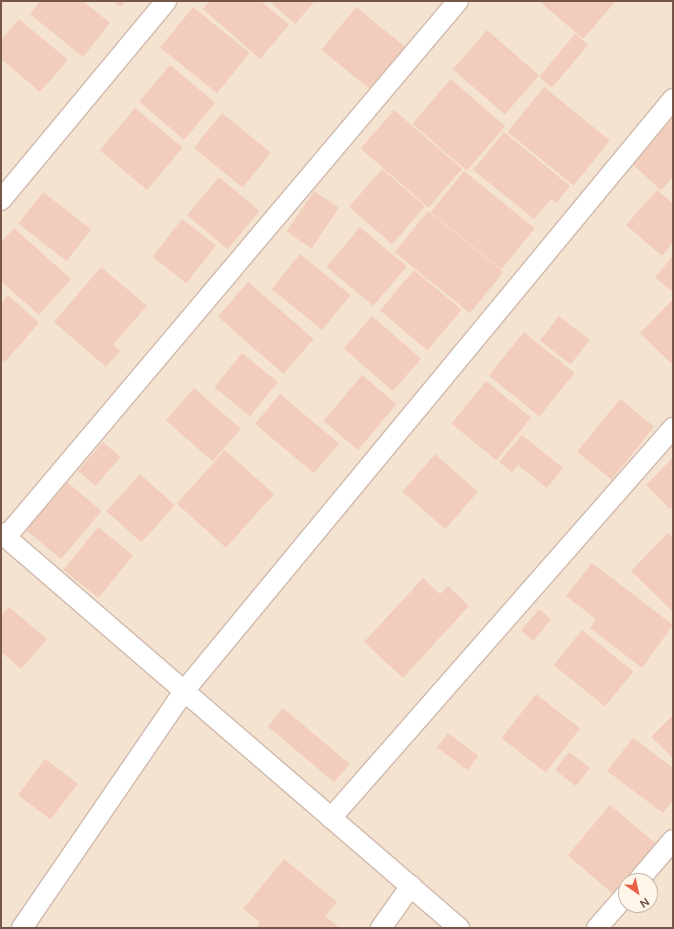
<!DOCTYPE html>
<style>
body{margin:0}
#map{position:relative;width:674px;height:929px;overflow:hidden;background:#fdf1e4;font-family:Figtree,sans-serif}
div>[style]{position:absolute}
.residential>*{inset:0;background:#f5e3d2}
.building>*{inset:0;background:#f3cdbb;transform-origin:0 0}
.roads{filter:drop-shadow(1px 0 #d0baad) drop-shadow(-1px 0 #d0baad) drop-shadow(0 1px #d0baad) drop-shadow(0 -1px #d0baad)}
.minor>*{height:20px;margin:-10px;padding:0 10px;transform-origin:10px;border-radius:10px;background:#fff}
span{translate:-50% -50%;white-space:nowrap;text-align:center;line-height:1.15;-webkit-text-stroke:3px #fff6ea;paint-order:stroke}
.frame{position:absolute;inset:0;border:2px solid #765649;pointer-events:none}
.north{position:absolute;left:618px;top:873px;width:40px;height:40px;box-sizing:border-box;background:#fff6ea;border:1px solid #c8b6aa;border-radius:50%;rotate:146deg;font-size:11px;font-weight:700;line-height:16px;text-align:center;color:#765649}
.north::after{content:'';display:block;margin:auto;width:14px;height:18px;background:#ea5f46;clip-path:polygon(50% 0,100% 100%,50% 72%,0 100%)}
</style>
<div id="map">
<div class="residential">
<div style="clip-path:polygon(evenodd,1px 1px,673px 1px,673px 928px,1px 928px,1px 1px,626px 881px,650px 881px,650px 905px,626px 905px,626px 881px)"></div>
</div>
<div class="building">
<div style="clip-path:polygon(40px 1px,83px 1px,110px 23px,83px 57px,30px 14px)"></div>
<div style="clip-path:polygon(113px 1px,126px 1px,120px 7px)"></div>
<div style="clip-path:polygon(210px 1px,261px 1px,289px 25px,260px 59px,203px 9px)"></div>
<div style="clip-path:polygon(269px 1px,315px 1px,295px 24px)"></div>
<div style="clip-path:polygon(539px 1px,616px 1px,583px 39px)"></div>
<div style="left:193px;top:7px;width:73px;height:52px;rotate:39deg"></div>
<div style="left:356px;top:7px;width:65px;height:55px;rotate:39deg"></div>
<div style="clip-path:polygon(19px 19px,68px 60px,40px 92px,1px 59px,1px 40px)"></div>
<div style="left:487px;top:30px;width:69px;height:52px;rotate:41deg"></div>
<div style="left:575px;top:34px;width:17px;height:56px;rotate:40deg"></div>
<div style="left:170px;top:65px;width:59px;height:48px;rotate:40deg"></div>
<div style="left:451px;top:79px;width:72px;height:59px;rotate:41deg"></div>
<div style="left:544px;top:87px;width:85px;height:58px;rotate:39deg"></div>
<div style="left:135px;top:108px;width:62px;height:55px;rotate:40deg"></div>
<div style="left:394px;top:110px;width:90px;height:51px;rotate:41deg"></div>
<div style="left:222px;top:113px;width:63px;height:45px;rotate:39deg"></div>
<div style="clip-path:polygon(673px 118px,673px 177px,661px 190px,632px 164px)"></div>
<div style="clip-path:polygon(504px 132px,570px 186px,556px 203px,551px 199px,534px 219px,473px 170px)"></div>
<div style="left:382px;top:169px;width:57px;height:50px;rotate:41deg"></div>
<div style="left:464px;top:171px;width:91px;height:53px;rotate:39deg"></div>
<div style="left:219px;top:177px;width:53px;height:50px;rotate:40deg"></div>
<div style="clip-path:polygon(657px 190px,673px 204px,673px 242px,662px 256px,626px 225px)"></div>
<div style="left:314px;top:191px;width:30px;height:49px;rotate:34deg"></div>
<div style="left:43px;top:192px;width:61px;height:40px;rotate:38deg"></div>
<div style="left:428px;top:211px;width:97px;height:53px;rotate:39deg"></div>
<div style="left:182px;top:219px;width:43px;height:48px;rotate:38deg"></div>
<div style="left:360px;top:227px;width:61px;height:52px;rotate:40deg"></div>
<div style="clip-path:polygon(14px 228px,71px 279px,39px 315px,1px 281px,1px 242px)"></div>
<div style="left:300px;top:254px;width:65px;height:45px;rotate:39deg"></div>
<div style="clip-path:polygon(673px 255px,673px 292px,655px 278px)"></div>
<div style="clip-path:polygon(101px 267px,147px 306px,113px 345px,120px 351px,106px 367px,54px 322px)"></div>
<div style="left:414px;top:270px;width:62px;height:53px;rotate:40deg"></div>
<div style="left:248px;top:282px;width:87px;height:46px;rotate:41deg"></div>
<div style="clip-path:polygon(8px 295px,39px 323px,5px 362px,1px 358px,1px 304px)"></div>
<div style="clip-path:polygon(673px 299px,673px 365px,640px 333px)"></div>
<div style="left:372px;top:316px;width:65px;height:43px;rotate:41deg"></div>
<div style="left:559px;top:316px;width:39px;height:31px;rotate:38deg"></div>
<div style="left:524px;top:332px;width:65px;height:56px;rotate:39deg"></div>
<div style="left:242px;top:353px;width:46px;height:44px;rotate:39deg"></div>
<div style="left:362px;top:375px;width:45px;height:60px;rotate:40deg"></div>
<div style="left:486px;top:381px;width:58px;height:55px;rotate:39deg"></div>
<div style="left:194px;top:388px;width:62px;height:43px;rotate:41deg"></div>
<div style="left:280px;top:394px;width:77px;height:39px;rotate:40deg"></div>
<div style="left:620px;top:399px;width:44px;height:68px;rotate:39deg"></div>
<div style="clip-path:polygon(522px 435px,563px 468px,547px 488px,518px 465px,512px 472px,499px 462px)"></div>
<div style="left:103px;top:442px;width:23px;height:38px;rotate:41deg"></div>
<div style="left:225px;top:450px;width:66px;height:72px;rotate:42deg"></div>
<div style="left:435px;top:454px;width:57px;height:50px;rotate:41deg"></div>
<div style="clip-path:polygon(673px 457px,673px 506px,670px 509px,646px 485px)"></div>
<div style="left:140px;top:474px;width:47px;height:50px;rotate:42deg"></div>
<div style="left:67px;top:482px;width:45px;height:63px;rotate:40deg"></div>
<div style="left:98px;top:527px;width:45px;height:55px;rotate:39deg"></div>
<div style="clip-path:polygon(668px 533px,673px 538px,673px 612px,631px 571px)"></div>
<div style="clip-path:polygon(592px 563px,673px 625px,642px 668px,590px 628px,596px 619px,566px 596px)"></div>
<div style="clip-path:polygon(423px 578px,440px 594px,448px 586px,469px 606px,403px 678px,364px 642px)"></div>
<div style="clip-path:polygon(9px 607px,47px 639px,21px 669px,1px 652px,1px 616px)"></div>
<div style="left:539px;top:609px;width:16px;height:28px;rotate:40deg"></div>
<div style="left:582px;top:630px;width:66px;height:45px;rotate:39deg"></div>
<div style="left:536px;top:694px;width:56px;height:56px;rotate:38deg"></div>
<div style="left:283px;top:708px;width:87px;height:24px;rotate:40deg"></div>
<div style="clip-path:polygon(673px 715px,673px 758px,651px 737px)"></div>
<div style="left:448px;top:733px;width:38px;height:18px;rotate:37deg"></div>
<div style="clip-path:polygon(633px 738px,673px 768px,673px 800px,663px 813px,607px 771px)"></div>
<div style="left:569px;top:752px;width:26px;height:23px;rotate:37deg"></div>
<div style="left:45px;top:759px;width:41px;height:45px;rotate:37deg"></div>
<div style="left:610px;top:805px;width:62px;height:66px;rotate:40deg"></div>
<div style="clip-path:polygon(284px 859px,337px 902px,325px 916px,340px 928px,256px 928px,260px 922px,243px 909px)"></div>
</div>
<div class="roads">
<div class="minor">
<div style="left:1px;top:200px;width:259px;rotate:-50.3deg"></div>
<div style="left:1px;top:533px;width:605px;rotate:40.78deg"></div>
<div style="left:6px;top:537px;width:701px;rotate:-49.86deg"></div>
<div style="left:331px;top:818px;width:519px;rotate:-48.75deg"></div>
<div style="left:638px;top:881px;width:54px;rotate:-49.5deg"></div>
<div style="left:22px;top:928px;width:287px;rotate:-55.6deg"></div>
<div style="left:184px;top:691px;width:768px;rotate:-50.44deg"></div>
<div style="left:381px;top:928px;width:52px;rotate:-54.5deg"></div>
<div style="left:597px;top:928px;width:44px;rotate:-48.7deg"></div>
</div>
</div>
<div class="frame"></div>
<div class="north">N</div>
</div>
